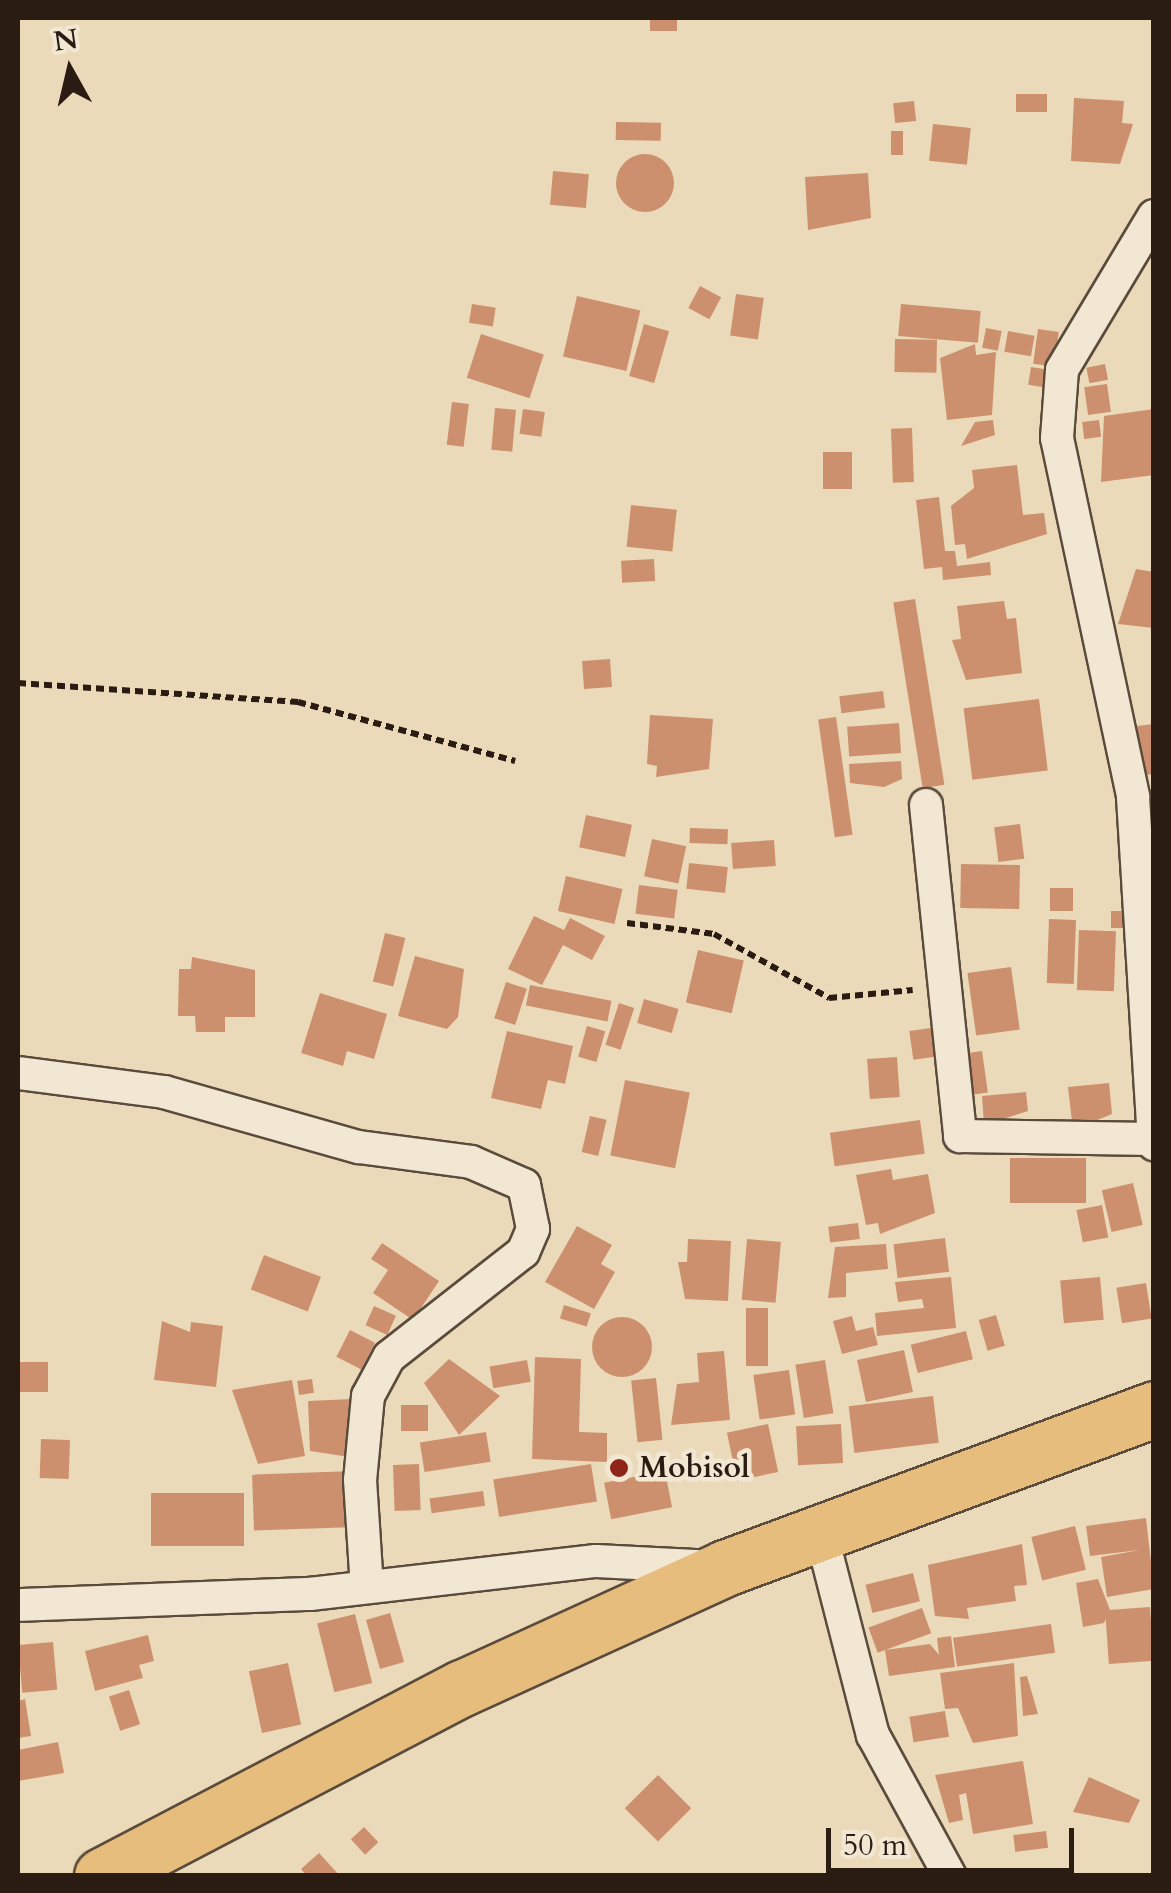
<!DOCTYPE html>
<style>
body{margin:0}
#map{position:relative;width:1171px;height:1893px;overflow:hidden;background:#ebdab9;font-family:Cardo,serif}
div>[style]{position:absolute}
.building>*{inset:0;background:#cd906e;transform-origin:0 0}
.round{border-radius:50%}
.path>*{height:6px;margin-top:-3px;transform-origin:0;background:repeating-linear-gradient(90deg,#2a1b13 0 8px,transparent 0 13px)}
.roads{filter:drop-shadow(2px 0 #5a4b3c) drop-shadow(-2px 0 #5a4b3c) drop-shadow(0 2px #5a4b3c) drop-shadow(0 -2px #5a4b3c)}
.minor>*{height:32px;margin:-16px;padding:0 16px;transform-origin:16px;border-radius:16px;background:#f2e7d2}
.trunk>*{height:55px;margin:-27.5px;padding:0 27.5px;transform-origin:27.5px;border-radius:27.5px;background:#e6bd7c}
.dots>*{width:28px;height:28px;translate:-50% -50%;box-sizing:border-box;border:5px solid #f2e7d2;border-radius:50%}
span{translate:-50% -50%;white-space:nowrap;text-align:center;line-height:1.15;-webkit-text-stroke:9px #f2e7d2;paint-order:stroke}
.poi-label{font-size:30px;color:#2a1b13;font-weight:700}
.left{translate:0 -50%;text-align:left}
.frame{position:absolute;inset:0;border:20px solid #2a1b13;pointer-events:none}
.north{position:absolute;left:20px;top:20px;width:100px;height:100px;-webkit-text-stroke:8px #f2e7d2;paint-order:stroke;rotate:352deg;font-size:28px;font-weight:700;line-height:40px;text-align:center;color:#2a1b13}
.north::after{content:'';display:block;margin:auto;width:35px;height:45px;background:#2a1b13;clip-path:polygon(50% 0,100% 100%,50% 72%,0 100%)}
.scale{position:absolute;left:826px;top:1828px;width:248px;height:45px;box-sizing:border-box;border:5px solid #2a1b13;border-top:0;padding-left:12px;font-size:30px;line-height:35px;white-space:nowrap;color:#2a1b13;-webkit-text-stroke:8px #f2e7d2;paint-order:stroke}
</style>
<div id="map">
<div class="building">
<div style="left:650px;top:18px;width:27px;height:13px"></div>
<div style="left:1016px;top:94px;width:31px;height:18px"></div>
<div style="clip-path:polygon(1074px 98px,1124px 101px,1122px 123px,1133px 124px,1120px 164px,1071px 161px)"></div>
<div style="left:914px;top:101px;width:20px;height:21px;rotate:84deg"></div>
<div style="left:616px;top:122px;width:45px;height:18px;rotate:1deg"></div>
<div style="left:933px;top:124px;width:38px;height:37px;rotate:6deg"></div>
<div style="left:891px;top:131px;width:12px;height:24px"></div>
<div class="round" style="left:616px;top:154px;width:58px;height:58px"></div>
<div style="left:553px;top:171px;width:36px;height:34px;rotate:5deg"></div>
<div style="clip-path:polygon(868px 173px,871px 218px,808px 230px,805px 177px)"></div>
<div style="left:700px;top:286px;width:24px;height:25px;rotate:28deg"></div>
<div style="left:736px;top:294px;width:28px;height:42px;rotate:8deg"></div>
<div style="left:577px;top:296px;width:65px;height:62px;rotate:13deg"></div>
<div style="left:472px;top:304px;width:24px;height:19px;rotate:9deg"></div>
<div style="left:901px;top:304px;width:80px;height:32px;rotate:5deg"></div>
<div style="left:644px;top:324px;width:26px;height:54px;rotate:16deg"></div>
<div style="left:986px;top:328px;width:16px;height:20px;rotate:11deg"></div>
<div style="left:1038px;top:329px;width:21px;height:35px;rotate:8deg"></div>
<div style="left:1008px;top:331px;width:27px;height:21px;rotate:10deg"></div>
<div style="left:481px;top:334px;width:66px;height:46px;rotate:18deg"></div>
<div style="left:895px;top:339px;width:42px;height:33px;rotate:1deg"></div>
<div style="clip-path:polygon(975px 344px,976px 355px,996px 352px,992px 415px,947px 420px,940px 358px)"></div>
<div style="left:1105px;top:364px;width:16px;height:19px;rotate:79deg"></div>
<div style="left:1031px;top:367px;width:24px;height:18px;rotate:9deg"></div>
<div style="left:1107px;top:384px;width:28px;height:23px;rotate:82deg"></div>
<div style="left:452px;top:402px;width:17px;height:43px;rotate:7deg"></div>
<div style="left:495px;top:408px;width:21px;height:42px;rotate:5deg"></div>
<div style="left:523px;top:409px;width:22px;height:25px;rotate:8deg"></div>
<div style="clip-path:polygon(1154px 409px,1154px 475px,1101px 482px,1104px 416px)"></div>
<div style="clip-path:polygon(993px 420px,995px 435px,961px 446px,975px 422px)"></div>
<div style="left:1099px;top:420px;width:17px;height:17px;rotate:83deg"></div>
<div style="left:912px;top:428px;width:54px;height:21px;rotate:88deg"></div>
<div style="left:823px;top:452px;width:29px;height:37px"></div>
<div style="clip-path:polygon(1017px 465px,1023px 515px,1044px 513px,1047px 534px,967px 559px,965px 544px,955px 545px,951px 506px,974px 488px,972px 470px)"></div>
<div style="clip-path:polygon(939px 497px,945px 551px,955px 551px,957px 566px,990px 562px,991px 575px,943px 580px,942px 567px,924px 569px,916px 500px)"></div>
<div style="left:631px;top:505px;width:46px;height:42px;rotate:6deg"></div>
<div style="left:654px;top:559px;width:22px;height:33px;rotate:87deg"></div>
<div style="clip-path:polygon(1136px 569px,1154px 572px,1154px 628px,1118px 624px)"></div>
<div style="left:915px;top:599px;width:188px;height:22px;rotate:81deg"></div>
<div style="clip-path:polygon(1004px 601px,1007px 619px,1016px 618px,1022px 673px,966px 680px,952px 640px,961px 639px,957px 606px)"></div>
<div style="left:610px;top:659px;width:28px;height:28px;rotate:86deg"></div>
<div style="left:883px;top:691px;width:17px;height:44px;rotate:83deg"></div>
<div style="left:1039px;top:699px;width:72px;height:76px;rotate:83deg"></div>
<div style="clip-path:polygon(650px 715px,713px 719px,709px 769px,656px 777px,657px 766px,647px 764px)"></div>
<div style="left:836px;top:717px;width:119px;height:18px;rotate:82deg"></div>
<div style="left:899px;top:723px;width:30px;height:52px;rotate:86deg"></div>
<div style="clip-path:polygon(1154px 724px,1154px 774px,1145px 775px,1137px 726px)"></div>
<div style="clip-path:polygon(901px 761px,902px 779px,884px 787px,850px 783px,849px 764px)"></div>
<div style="left:586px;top:815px;width:47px;height:33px;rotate:12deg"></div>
<div style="left:1020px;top:824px;width:35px;height:26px;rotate:83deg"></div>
<div style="left:690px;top:828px;width:38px;height:15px;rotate:2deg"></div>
<div style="left:652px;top:839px;width:35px;height:38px;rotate:12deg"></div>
<div style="left:774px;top:840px;width:26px;height:43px;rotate:86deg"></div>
<div style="left:689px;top:863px;width:39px;height:26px;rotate:6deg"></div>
<div style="left:961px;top:864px;width:59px;height:44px;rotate:1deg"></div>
<div style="left:566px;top:876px;width:58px;height:36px;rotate:13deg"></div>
<div style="left:639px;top:885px;width:39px;height:29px;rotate:7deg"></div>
<div style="left:1050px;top:888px;width:23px;height:23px"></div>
<div style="left:1111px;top:911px;width:18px;height:17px"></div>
<div style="clip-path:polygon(534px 916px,564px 930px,570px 918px,605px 936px,592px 960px,563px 945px,542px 985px,508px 969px)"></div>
<div style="left:1049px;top:919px;width:27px;height:64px;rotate:2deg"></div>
<div style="left:1079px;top:930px;width:37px;height:60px;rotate:2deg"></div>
<div style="left:385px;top:933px;width:21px;height:50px;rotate:14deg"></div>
<div style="left:698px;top:950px;width:47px;height:54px;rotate:13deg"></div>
<div style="clip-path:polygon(415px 956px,464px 969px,458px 1017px,447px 1029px,398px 1016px)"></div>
<div style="clip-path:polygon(192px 957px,255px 970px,255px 1017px,225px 1017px,225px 1032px,196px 1032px,195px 1016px,178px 1016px,179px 969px,191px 969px)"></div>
<div style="left:1011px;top:967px;width:63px;height:44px;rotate:82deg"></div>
<div style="left:506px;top:982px;width:22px;height:38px;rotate:18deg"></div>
<div style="left:530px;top:985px;width:83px;height:21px;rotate:11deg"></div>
<div style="clip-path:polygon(320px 993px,387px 1014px,374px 1059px,347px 1051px,343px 1066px,301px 1053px)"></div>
<div style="left:644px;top:999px;width:36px;height:25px;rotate:16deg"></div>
<div style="left:619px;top:1003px;width:16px;height:44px;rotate:18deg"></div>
<div style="left:587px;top:1026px;width:19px;height:32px;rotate:16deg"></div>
<div style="left:938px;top:1027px;width:29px;height:29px;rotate:82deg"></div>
<div style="clip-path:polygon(507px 1031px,573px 1046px,565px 1084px,548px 1080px,541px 1109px,491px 1098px)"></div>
<div style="left:982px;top:1051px;width:42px;height:21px;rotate:82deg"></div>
<div style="left:897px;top:1057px;width:40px;height:30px;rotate:86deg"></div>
<div style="left:625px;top:1080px;width:66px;height:77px;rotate:11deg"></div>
<div style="clip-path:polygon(1109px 1083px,1112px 1114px,1073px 1130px,1068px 1087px)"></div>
<div style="clip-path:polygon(1026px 1092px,1028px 1111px,984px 1125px,982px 1096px)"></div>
<div style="left:590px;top:1116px;width:17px;height:37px;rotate:13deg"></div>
<div style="left:920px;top:1120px;width:34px;height:91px;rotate:82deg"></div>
<div style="left:1010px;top:1158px;width:76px;height:45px"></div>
<div style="clip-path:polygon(891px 1169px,893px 1180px,928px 1174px,935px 1213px,880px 1234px,878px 1223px,866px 1225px,856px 1175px)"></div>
<div style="left:1133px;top:1183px;width:43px;height:32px;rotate:77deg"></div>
<div style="left:1102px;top:1205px;width:33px;height:26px;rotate:79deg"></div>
<div style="left:858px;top:1223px;width:16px;height:30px;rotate:83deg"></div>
<div style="clip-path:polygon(577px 1226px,612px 1245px,601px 1264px,615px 1272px,594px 1309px,545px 1282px)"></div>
<div style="left:945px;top:1238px;width:34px;height:52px;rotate:83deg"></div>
<div style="clip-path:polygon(688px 1239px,731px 1241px,728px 1301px,685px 1299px,678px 1262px,687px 1262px)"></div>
<div style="left:747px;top:1239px;width:34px;height:61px;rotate:5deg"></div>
<div style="clip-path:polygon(382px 1243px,439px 1281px,413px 1320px,373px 1293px,388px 1270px,371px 1259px)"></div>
<div style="clip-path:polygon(886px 1244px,888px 1269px,846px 1273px,846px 1297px,828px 1298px,835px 1247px)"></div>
<div style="left:264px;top:1255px;width:61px;height:37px;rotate:21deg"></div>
<div style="clip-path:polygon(951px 1277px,956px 1328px,877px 1336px,875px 1313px,924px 1308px,922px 1299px,898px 1302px,895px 1282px)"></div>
<div style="left:1100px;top:1277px;width:43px;height:40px;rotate:85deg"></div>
<div style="left:1146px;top:1283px;width:36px;height:30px;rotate:81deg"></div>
<div style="left:564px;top:1305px;width:28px;height:14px;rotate:17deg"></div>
<div style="left:374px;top:1306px;width:24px;height:21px;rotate:24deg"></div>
<div style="left:768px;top:1308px;width:58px;height:22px;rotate:90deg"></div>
<div style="left:996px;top:1315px;width:32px;height:18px;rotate:74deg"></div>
<div style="clip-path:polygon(852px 1316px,856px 1331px,873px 1327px,878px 1345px,842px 1354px,833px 1321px)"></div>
<div class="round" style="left:592px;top:1317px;width:60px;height:60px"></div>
<div style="clip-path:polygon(162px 1321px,190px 1332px,191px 1322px,223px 1326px,216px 1387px,154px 1380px)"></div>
<div style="left:350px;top:1330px;width:28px;height:30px;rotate:27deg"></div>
<div style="left:966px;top:1331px;width:29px;height:57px;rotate:76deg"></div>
<div style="left:904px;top:1350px;width:43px;height:48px;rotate:78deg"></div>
<div style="clip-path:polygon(724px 1351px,730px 1420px,671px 1425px,677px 1384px,699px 1382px,697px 1353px)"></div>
<div style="clip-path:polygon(535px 1357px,581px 1359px,579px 1432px,607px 1433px,607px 1462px,532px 1459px)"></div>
<div style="clip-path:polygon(449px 1359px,500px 1396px,459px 1435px,424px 1383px)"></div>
<div style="left:527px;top:1360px;width:22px;height:38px;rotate:80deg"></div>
<div style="left:825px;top:1360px;width:54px;height:30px;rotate:81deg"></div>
<div style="left:18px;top:1362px;width:30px;height:30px"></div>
<div style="left:789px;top:1370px;width:45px;height:36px;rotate:82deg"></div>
<div style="left:656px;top:1378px;width:62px;height:25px;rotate:84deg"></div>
<div style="left:312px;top:1379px;width:14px;height:15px;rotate:82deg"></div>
<div style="clip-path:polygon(292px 1380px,305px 1456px,258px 1464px,232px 1390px)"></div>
<div style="left:933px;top:1396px;width:47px;height:85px;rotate:83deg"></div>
<div style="clip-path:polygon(352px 1399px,356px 1458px,310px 1451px,308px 1401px)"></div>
<div style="left:401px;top:1405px;width:27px;height:26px"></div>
<div style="left:768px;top:1424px;width:49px;height:42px;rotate:78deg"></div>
<div style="left:841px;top:1424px;width:39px;height:45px;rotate:87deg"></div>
<div style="left:486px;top:1432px;width:30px;height:67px;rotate:81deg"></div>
<div style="left:41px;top:1439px;width:29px;height:39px;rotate:2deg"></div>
<div style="left:419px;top:1464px;width:46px;height:26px;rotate:88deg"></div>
<div style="left:591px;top:1464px;width:38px;height:99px;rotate:81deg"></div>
<div style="left:354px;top:1471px;width:56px;height:102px;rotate:88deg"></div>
<div style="left:665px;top:1471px;width:37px;height:62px;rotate:79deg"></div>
<div style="left:483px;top:1491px;width:15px;height:54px;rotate:82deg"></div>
<div style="left:151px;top:1493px;width:93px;height:53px"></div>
<div style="clip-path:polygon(1146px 1518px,1154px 1589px,1107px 1597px,1101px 1557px,1140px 1550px,1090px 1556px,1086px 1526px)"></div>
<div style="left:1075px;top:1526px;width:45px;height:45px;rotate:76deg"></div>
<div style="clip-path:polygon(1022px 1544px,1027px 1585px,1014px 1586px,1016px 1601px,967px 1608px,969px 1619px,935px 1616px,928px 1565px)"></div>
<div style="left:913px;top:1573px;width:29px;height:49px;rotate:76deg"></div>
<div style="clip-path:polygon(1098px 1579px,1110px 1610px,1104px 1623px,1083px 1627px,1076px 1583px)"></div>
<div style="left:1150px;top:1607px;width:54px;height:45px;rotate:86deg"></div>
<div style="left:922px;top:1608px;width:27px;height:57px;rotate:70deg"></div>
<div style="left:390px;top:1613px;width:51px;height:25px;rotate:74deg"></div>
<div style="left:355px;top:1614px;width:71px;height:39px;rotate:76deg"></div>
<div style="left:1051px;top:1624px;width:29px;height:99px;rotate:82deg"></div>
<div style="clip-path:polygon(148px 1635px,154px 1661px,139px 1665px,143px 1678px,95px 1691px,85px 1651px)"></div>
<div style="clip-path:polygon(951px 1636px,955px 1667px,889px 1676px,885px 1650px,930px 1644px,939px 1655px,937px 1638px)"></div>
<div style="left:53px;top:1642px;width:48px;height:35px;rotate:85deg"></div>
<div style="left:288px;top:1663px;width:63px;height:40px;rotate:78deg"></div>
<div style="clip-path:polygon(1014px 1663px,1018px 1736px,973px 1743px,958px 1708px,945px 1709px,940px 1673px)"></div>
<div style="clip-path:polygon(1027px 1676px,1038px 1714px,1023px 1716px,1020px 1677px)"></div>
<div style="left:129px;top:1690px;width:36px;height:21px;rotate:72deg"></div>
<div style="clip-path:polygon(25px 1699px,31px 1736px,18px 1738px,18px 1701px)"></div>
<div style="left:945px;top:1711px;width:26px;height:36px;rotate:81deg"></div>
<div style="clip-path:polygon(58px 1742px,64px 1773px,18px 1781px,18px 1750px)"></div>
<div style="clip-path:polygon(1023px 1761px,1033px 1824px,973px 1834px,966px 1793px,959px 1795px,963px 1820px,949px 1823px,935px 1775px)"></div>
<div style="left:658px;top:1775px;width:47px;height:47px;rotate:45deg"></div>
<div style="clip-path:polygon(1089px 1777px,1140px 1800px,1129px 1823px,1073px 1812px)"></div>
<div style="left:364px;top:1827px;width:21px;height:18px;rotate:47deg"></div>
<div style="left:1046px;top:1831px;width:17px;height:33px;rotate:83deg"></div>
<div style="clip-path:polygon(319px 1853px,340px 1876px,307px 1876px,301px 1869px)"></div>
</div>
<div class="path">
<div style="left:18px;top:683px;width:281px;rotate:3.9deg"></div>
<div style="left:298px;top:702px;width:225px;rotate:15.2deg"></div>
<div style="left:627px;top:923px;width:88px;rotate:7.2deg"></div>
<div style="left:714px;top:934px;width:132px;rotate:29.1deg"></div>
<div style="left:829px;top:998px;width:84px;rotate:-5.4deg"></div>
</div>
<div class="roads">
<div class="minor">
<div style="left:1154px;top:216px;width:179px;rotate:120.9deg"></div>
<div style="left:1062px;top:370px;width:68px;rotate:94.2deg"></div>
<div style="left:1057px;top:438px;width:367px;rotate:78deg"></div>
<div style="left:1133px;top:797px;width:348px;rotate:86.5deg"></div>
<div style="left:926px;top:805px;width:333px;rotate:84.1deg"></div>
<div style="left:960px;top:1136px;width:193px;rotate:0.9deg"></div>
<div style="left:18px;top:1073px;width:147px;rotate:7.4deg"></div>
<div style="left:164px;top:1092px;width:203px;rotate:15.8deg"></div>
<div style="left:359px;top:1147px;width:113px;rotate:7.6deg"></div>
<div style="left:471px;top:1162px;width:58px;rotate:23.5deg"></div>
<div style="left:524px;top:1185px;width:45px;rotate:78.4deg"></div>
<div style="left:533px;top:1229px;width:25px;rotate:113deg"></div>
<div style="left:523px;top:1252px;width:170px;rotate:141.9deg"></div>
<div style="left:389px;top:1357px;width:44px;rotate:118.3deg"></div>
<div style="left:368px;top:1396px;width:84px;rotate:95.4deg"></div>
<div style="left:360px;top:1480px;width:107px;rotate:86.3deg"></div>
<div style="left:821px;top:1533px;width:209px;rotate:75.6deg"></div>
<div style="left:873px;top:1735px;width:161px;rotate:61.4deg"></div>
<div style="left:18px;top:1605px;width:292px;rotate:-2.2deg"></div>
<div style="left:310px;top:1594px;width:288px;rotate:-6.6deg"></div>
<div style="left:596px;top:1561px;width:119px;rotate:2.9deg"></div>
</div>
<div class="trunk">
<div style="left:102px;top:1876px;width:406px;rotate:-27.6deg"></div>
<div style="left:462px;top:1688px;width:289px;rotate:-24.5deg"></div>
<div style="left:725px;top:1568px;width:458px;rotate:-20.3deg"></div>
</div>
</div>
<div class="dots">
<div style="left:619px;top:1468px;background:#8f2418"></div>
</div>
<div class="poi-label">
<span class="left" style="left:639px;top:1468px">Mobisol</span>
</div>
<div class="frame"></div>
<div class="north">N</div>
<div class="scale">50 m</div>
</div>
